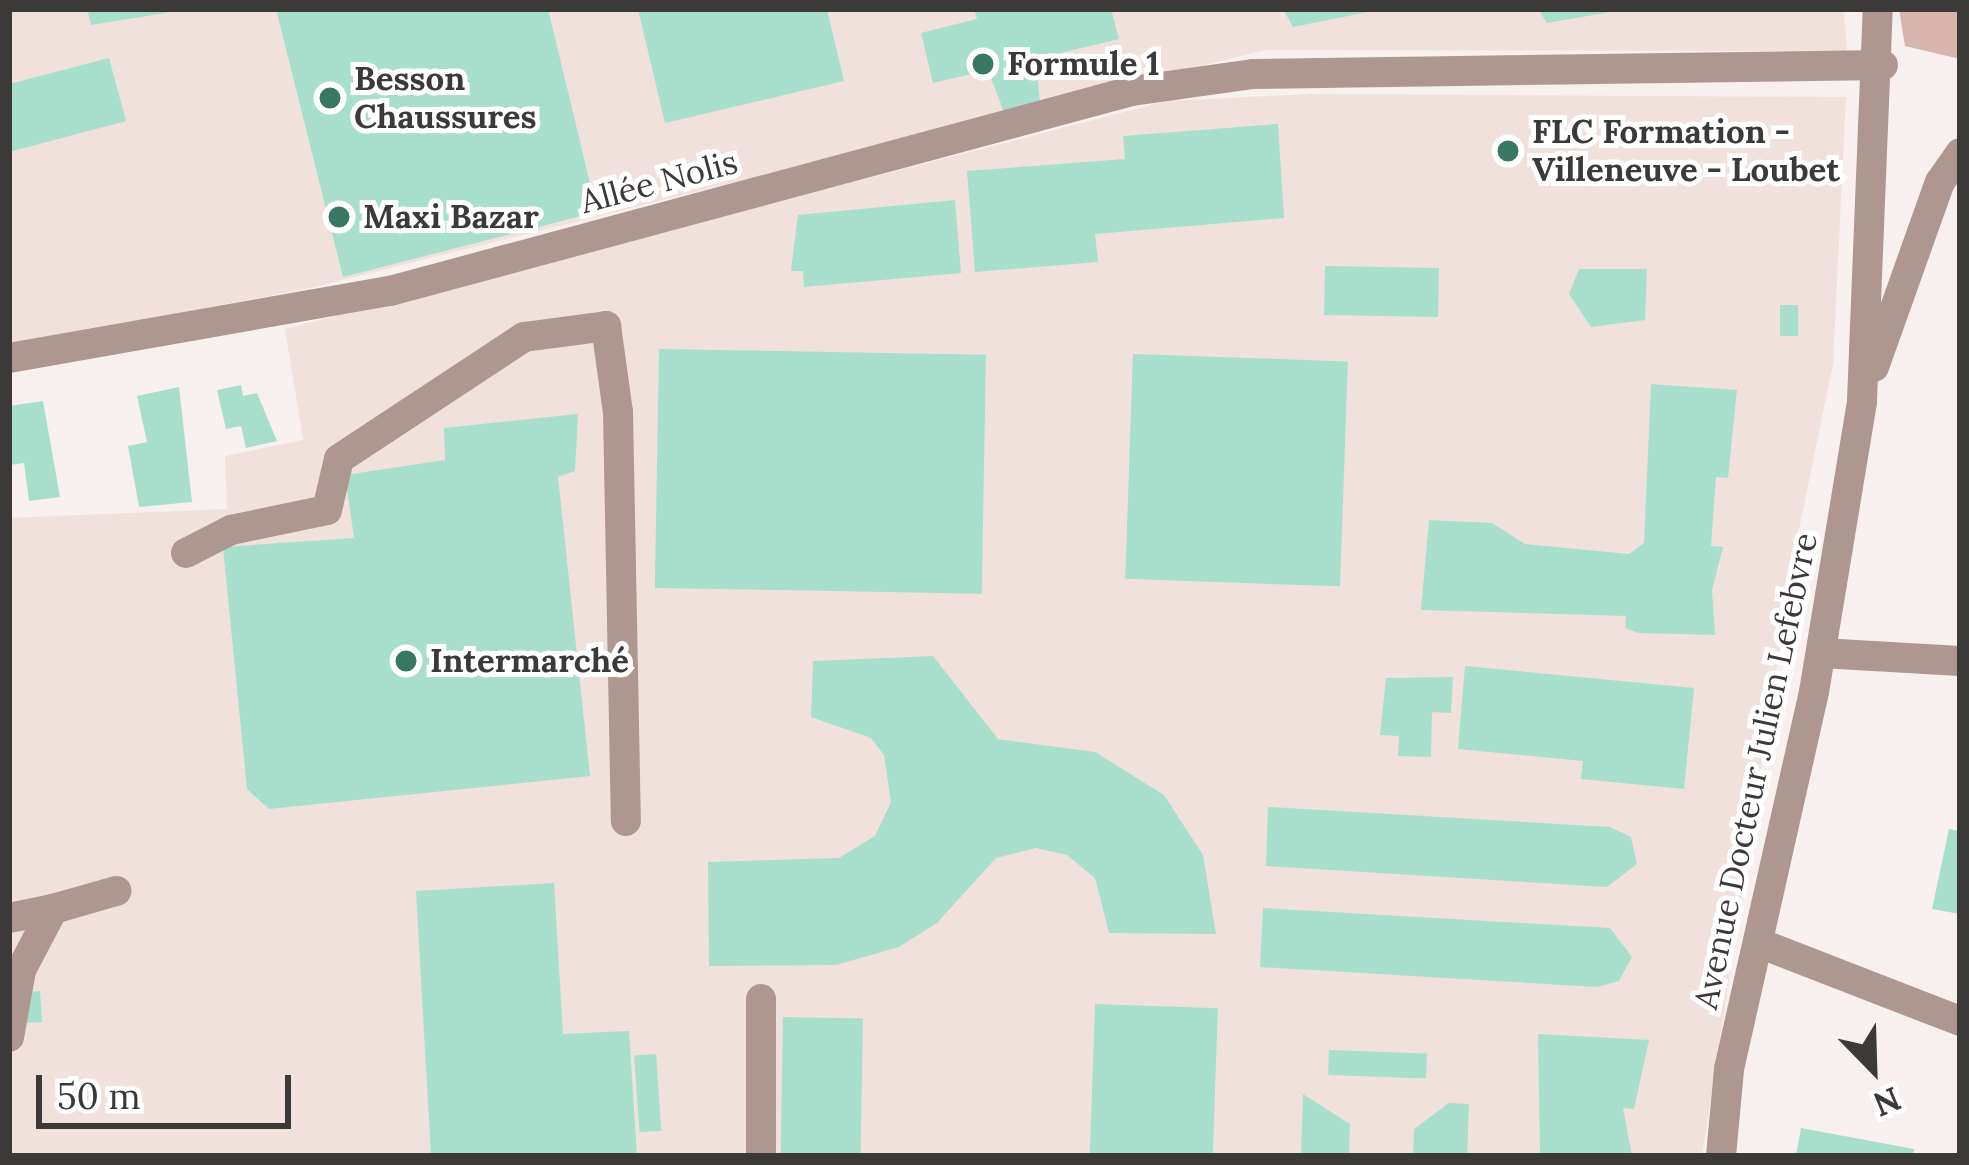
<!DOCTYPE html>
<meta charset="utf-8">
<style>
body{margin:0}
#map{position:relative;width:1969px;height:1165px;overflow:hidden;background:#f7f0ee;font-family:Lora,serif}
div>[style]{position:absolute}
.built>*{inset:0;background:#f0e1dd}
.green>*{inset:0;background:#d8b5ac}
.building>*{inset:0;background:#a7dfcc;transform-origin:0 0}
.minor>*{height:30px;margin:-15px;padding:0 15px;transform-origin:15px;border-radius:15px;background:#ae9791}
.dots>*{width:33px;height:33px;translate:-50% -50%;box-sizing:border-box;border:6px solid #fff;border-radius:50%}
span{translate:-50% -50%;white-space:nowrap;text-align:center;line-height:1.15;-webkit-text-stroke:10px #fff;paint-order:stroke}
.poi-label{font-size:33px;color:#3c3939;font-weight:700}
.left{translate:0 -50%;text-align:left}
.street-label{font-size:33px;color:#3c3939}
.frame{position:absolute;inset:0;border:12px solid #3c3939;pointer-events:none}
.north{position:absolute;left:1813px;top:1009px;width:120px;height:120px;-webkit-text-stroke:9px #fff;paint-order:stroke;rotate:157deg;font-size:33px;font-weight:700;line-height:48px;text-align:center;color:#3c3939}
.north::after{content:'';display:block;margin:auto;width:42px;height:54px;background:#3c3939;clip-path:polygon(50% 0,100% 100%,50% 72%,0 100%)}
.scale{position:absolute;left:36px;top:1075px;width:255px;height:54px;box-sizing:border-box;border:6px solid #3c3939;border-top:0;padding-left:15px;font-size:36px;line-height:42px;white-space:nowrap;color:#3c3939;-webkit-text-stroke:9px #fff;paint-order:stroke}
</style>
<div id="map">
<div class="built">
<div style="clip-path:polygon(9px 9px,1844px 9px,1847px 51px,1265px 50px,310px 288px,9px 346px)"></div>
<div style="clip-path:polygon(1309px 94px,1846px 97px,1833px 364px,1795px 549px,1702px 1156px,9px 1156px,9px 518px,227px 509px,225px 456px,303px 440px,285px 329px,1167px 101px)"></div>
</div>
<div class="green">
<div style="clip-path:polygon(1899px 9px,1960px 9px,1960px 59px,1905px 46px)"></div>
</div>
<div class="building">
<div style="clip-path:polygon(87px 9px,177px 9px,178px 11px,91px 25px)"></div>
<div style="clip-path:polygon(276px 9px,548px 9px,597px 212px,343px 277px)"></div>
<div style="clip-path:polygon(638px 9px,827px 9px,844px 81px,665px 123px)"></div>
<div style="clip-path:polygon(974px 9px,1111px 9px,1119px 39px,1036px 59px,1040px 104px,1004px 112px,988px 70px,933px 83px,921px 33px,977px 19px)"></div>
<div style="clip-path:polygon(1283px 9px,1373px 9px,1373px 11px,1293px 27px)"></div>
<div style="clip-path:polygon(1538px 9px,1628px 9px,1547px 23px)"></div>
<div style="clip-path:polygon(109px 58px,126px 121px,9px 152px,9px 84px)"></div>
<div style="clip-path:polygon(1278px 124px,1284px 218px,1095px 234px,1098px 262px,975px 272px,967px 171px,1125px 159px,1123px 136px)"></div>
<div style="clip-path:polygon(955px 200px,961px 273px,804px 287px,803px 271px,791px 271px,798px 215px)"></div>
<div style="left:1325px;top:266px;width:114px;height:49px;rotate:1deg"></div>
<div style="clip-path:polygon(1579px 269px,1647px 269px,1645px 320px,1591px 327px,1569px 294px)"></div>
<div style="left:1780px;top:305px;width:18px;height:31px"></div>
<div style="left:659px;top:349px;width:327px;height:239px;rotate:1deg"></div>
<div style="left:1133px;top:354px;width:215px;height:225px;rotate:2deg"></div>
<div style="clip-path:polygon(1651px 384px,1737px 390px,1728px 478px,1716px 477px,1711px 546px,1723px 547px,1712px 590px,1715px 635px,1639px 633px,1625px 628px,1626px 616px,1421px 610px,1429px 520px,1492px 523px,1525px 544px,1629px 554px,1644px 543px)"></div>
<div style="clip-path:polygon(241px 385px,243px 396px,257px 393px,277px 441px,246px 448px,241px 426px,226px 429px,217px 390px)"></div>
<div style="clip-path:polygon(179px 387px,192px 502px,139px 507px,128px 446px,147px 442px,137px 396px)"></div>
<div style="clip-path:polygon(43px 401px,60px 497px,29px 501px,24px 463px,9px 465px,9px 406px)"></div>
<div style="clip-path:polygon(578px 414px,575px 471px,558px 477px,590px 776px,269px 809px,247px 789px,223px 547px,354px 538px,345px 475px,445px 460px,444px 428px)"></div>
<div style="clip-path:polygon(933px 656px,998px 739px,1095px 752px,1164px 795px,1203px 855px,1216px 934px,1109px 933px,1095px 878px,1067px 855px,1036px 848px,996px 858px,937px 923px,899px 947px,836px 965px,709px 966px,708px 862px,839px 858px,875px 836px,891px 802px,884px 755px,871px 738px,811px 717px,813px 661px)"></div>
<div style="clip-path:polygon(1465px 666px,1694px 688px,1684px 789px,1581px 779px,1583px 761px,1458px 749px)"></div>
<div style="clip-path:polygon(1453px 677px,1451px 713px,1432px 712px,1431px 757px,1398px 756px,1399px 736px,1380px 735px,1386px 678px)"></div>
<div style="clip-path:polygon(1268px 807px,1610px 827px,1631px 837px,1637px 864px,1607px 887px,1266px 866px)"></div>
<div style="clip-path:polygon(1949px 829px,1960px 831px,1960px 914px,1932px 909px)"></div>
<div style="clip-path:polygon(554px 883px,563px 1034px,629px 1031px,637px 1156px,431px 1156px,416px 891px)"></div>
<div style="clip-path:polygon(1263px 908px,1610px 928px,1632px 957px,1619px 981px,1597px 987px,1260px 967px)"></div>
<div style="left:40px;top:991px;width:31px;height:31px;rotate:86deg"></div>
<div style="left:1095px;top:1004px;width:123px;height:152px;rotate:2deg"></div>
<div style="left:783px;top:1017px;width:80px;height:139px;rotate:1deg"></div>
<div style="clip-path:polygon(1538px 1034px,1649px 1040px,1634px 1109px,1623px 1108px,1632px 1156px,1540px 1156px)"></div>
<div style="left:1329px;top:1050px;width:98px;height:25px;rotate:2deg"></div>
<div style="left:656px;top:1054px;width:77px;height:22px;rotate:86deg"></div>
<div style="clip-path:polygon(1303px 1094px,1350px 1124px,1349px 1156px,1301px 1156px)"></div>
<div style="clip-path:polygon(1449px 1103px,1469px 1104px,1467px 1156px,1413px 1156px,1414px 1129px)"></div>
<div style="clip-path:polygon(1801px 1128px,1914px 1149px,1913px 1156px,1796px 1156px)"></div>
</div>
<div class="minor">
<div style="left:9px;top:358px;width:387px;rotate:-10deg"></div>
<div style="left:390px;top:291px;width:768px;rotate:-15.09deg"></div>
<div style="left:1132px;top:91px;width:122px;rotate:-8deg"></div>
<div style="left:1253px;top:74px;width:630px;rotate:-0.82deg"></div>
<div style="left:1874px;top:367px;width:196px;rotate:-70.4deg"></div>
<div style="left:1940px;top:182px;width:35px;rotate:-55deg"></div>
<div style="left:186px;top:553px;width:51px;rotate:-27.1deg"></div>
<div style="left:231px;top:530px;width:98px;rotate:-11.8deg"></div>
<div style="left:327px;top:510px;width:52px;rotate:-76.8deg"></div>
<div style="left:339px;top:459px;width:222px;rotate:-33.4deg"></div>
<div style="left:524px;top:337px;width:83px;rotate:-7.6deg"></div>
<div style="left:606px;top:326px;width:87px;rotate:82.1deg"></div>
<div style="left:618px;top:412px;width:409px;rotate:88.9deg"></div>
<div style="left:1821px;top:653px;width:139px;rotate:3.3deg"></div>
<div style="left:9px;top:918px;width:45px;rotate:-11.6deg"></div>
<div style="left:1759px;top:943px;width:216px;rotate:21.2deg"></div>
<div style="left:9px;top:1037px;width:68px;rotate:-79.8deg"></div>
<div style="left:21px;top:970px;width:69px;rotate:-62.3deg"></div>
<div style="left:53px;top:909px;width:66px;rotate:-15.9deg"></div>
<div style="left:761px;top:1156px;width:157px;rotate:-90deg"></div>
<div style="left:1721px;top:1156px;width:87px;rotate:-84.7deg"></div>
<div style="left:1729px;top:1069px;width:386px;rotate:-77.3deg"></div>
<div style="left:1814px;top:692px;width:295px;rotate:-80.6deg"></div>
<div style="left:1862px;top:401px;width:392px;rotate:-87.7deg"></div>
</div>
<div class="dots">
<div style="left:983px;top:64px;background:#387764"></div>
<div style="left:330px;top:98px;background:#387764"></div>
<div style="left:1508px;top:151px;background:#387764"></div>
<div style="left:339px;top:217px;background:#387764"></div>
<div style="left:406px;top:661px;background:#387764"></div>
</div>
<div class="poi-label">
<span class="left" style="left:1007px;top:64px">Formule 1</span>
<span class="left" style="left:354px;top:98px">Besson<br>Chaussures</span>
<span class="left" style="left:1532px;top:151px">FLC Formation -<br>Villeneuve - Loubet</span>
<span class="left" style="left:363px;top:217px">Maxi Bazar</span>
<span class="left" style="left:430px;top:661px">Intermarché</span>
</div>
<div class="street-label">
<span style="left:659px;top:182px;rotate:-15deg">Allée Nolis</span>
<span style="left:1756px;top:771px;rotate:-78deg">Avenue Docteur Julien Lefebvre</span>
</div>
<div class="frame"></div>
<div class="north">N</div>
<div class="scale">50 m</div>
</div>
